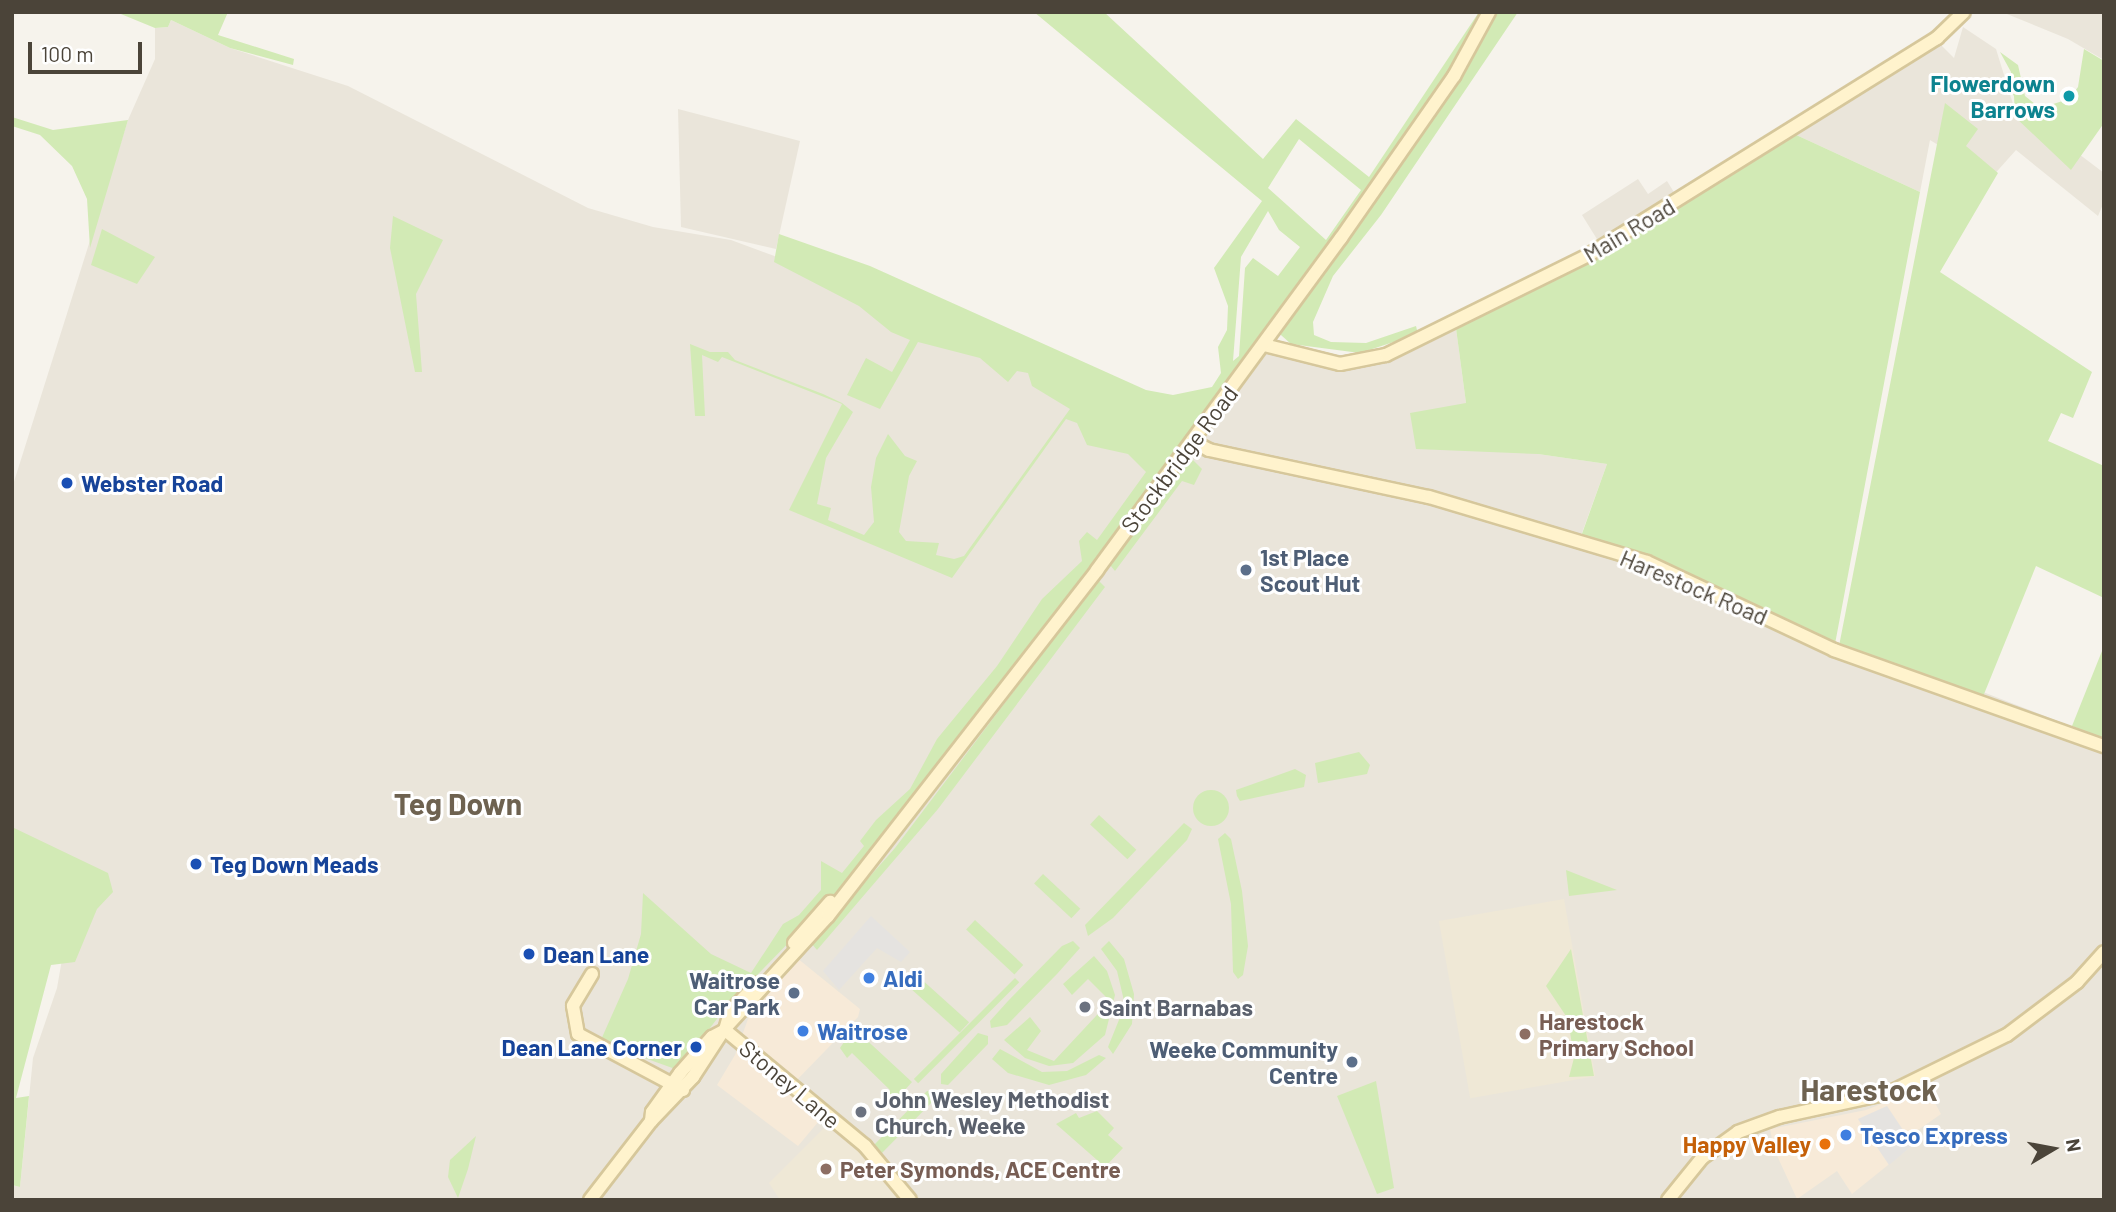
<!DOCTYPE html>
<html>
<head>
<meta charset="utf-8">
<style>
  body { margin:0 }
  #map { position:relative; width:2116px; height:1212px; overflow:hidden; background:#f6f3ec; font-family:Barlow,sans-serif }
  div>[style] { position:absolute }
  .residential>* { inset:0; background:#eae5da }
  .commercial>* { inset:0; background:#f7ead8 }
  .education>* { inset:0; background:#efe8d6; transform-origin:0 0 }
  .green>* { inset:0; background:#d2eab5; transform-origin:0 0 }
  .round { border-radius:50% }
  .parking>* { inset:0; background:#e5e3e0 }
  .roads { filter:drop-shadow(2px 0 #d6c79b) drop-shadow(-2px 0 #d6c79b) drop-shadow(0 2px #d6c79b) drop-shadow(0 -2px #d6c79b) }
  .secondary>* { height:12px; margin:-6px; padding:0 6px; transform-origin:6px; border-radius:6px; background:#fff3cd }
  .dots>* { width:19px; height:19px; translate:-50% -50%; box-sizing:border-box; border:4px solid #fff; border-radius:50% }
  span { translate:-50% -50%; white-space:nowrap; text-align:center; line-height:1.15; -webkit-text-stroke:6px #fff; paint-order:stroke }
  .culture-label { font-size:23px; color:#0d838f; font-weight:700 }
  .right { translate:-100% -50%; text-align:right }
  .street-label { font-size:23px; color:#4b4439 }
  .transit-label { font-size:23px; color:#164399; font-weight:700 }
  .left { translate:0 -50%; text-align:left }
  .service-label { font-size:23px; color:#4e5e75; font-weight:700 }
  .shop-label { font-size:23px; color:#366cbe; font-weight:700 }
  .worship-label { font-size:23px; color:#5b616d; font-weight:700 }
  .education-label { font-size:23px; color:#785e54; font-weight:700 }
  .food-label { font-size:23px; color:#c56008; font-weight:700 }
  .district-label { font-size:30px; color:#6e6250; font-weight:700 }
  .frame { position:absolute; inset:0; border:14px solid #4b4439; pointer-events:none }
  .north { position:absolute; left:2018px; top:1114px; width:70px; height:70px; -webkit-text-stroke:5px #fff; paint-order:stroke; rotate:80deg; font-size:19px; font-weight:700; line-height:28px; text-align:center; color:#4b4439 }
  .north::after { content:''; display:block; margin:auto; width:24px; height:32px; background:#4b4439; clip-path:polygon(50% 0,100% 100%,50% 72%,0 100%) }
  .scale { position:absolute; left:28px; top:42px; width:114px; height:32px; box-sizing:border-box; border:4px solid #4b4439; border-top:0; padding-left:9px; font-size:21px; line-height:24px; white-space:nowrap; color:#4b4439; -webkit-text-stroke:5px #fff; paint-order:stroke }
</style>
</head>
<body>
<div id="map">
  <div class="residential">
    <div style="clip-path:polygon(2002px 12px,2104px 12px,2104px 60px,2068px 39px)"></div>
    <div style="clip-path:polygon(171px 20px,230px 48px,348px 86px,588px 208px,653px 227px,731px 240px,845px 282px,1187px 447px,1264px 345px,1355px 364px,1455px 321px,1466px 403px,1538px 454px,1607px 464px,1579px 541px,1647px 562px,1839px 646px,1982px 698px,1983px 692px,2104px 739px,2104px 1200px,12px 1200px,12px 1185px,20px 1187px,33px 1058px,57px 988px,64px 948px,12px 916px,12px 488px,128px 120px,155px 59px,155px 28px,168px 27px)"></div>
    <div style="clip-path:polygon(1963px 27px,1996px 49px,2013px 104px,2104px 173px,2104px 202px,2098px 216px,2016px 150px,1991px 178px,1930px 140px,1920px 192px,1792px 133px,1938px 42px,1954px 58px)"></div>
    <div style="clip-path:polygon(678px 109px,800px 141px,776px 249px,681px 227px)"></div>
    <div style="clip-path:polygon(1638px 179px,1648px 194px,1667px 181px,1677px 197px,1600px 244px,1582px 215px)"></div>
  </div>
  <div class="commercial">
    <div style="clip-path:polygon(797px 958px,860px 1009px,858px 1017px,792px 1085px,824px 1115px,798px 1146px,717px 1085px,735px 1055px,748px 1019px)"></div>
    <div style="clip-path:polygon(1926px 1086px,1941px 1114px,1908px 1137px,1913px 1145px,1852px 1194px,1837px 1171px,1797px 1199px,1774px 1149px,1770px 1129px,1866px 1110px)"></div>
  </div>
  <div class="education">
    <div style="left:1564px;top:899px;width:180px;height:127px;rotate:80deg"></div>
    <div style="clip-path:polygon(826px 1126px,871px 1161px,902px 1200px,780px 1200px,769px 1183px)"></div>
  </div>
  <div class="green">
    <div style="clip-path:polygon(116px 12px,228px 12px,218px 35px,294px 59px,293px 65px,230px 48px,171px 20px,168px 27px,155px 28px)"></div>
    <div style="clip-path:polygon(evenodd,1034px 12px,1104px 12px,1263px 159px,1296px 119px,1369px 177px,1479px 12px,1518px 12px,1381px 215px,1333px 276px,1313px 322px,1314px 335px,1331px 342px,1366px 343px,1416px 326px,1418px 334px,1360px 353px,1291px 344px,1272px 327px,905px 810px,843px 887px,726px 1007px,678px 1070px,600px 1042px,628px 979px,641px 934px,643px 893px,711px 954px,751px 973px,783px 924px,799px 915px,821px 890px,821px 861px,842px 873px,864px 846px,860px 841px,876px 820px,910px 789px,937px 739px,997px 666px,1042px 599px,1082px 561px,1079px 541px,1087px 532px,1097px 540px,1146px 472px,1128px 454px,1087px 445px,1077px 423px,1066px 419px,952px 578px,789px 510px,842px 404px,722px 357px,718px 362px,702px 355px,705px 416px,695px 416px,690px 344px,710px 352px,728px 352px,735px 360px,823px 394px,842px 403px,853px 412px,826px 458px,817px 504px,831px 508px,828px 520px,864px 535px,874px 522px,871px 487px,876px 458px,888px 434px,905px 456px,917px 461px,909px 476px,899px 532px,906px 541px,939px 543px,936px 555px,954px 559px,964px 556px,1070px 409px,1032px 386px,1028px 373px,1017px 371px,1008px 382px,980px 358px,918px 342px,880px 409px,847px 395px,866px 358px,892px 372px,910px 340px,891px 332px,859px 306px,774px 262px,779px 234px,870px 266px,1146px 390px,1173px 395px,1212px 387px,1221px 373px,1218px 347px,1227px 330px,1228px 306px,1214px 268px,1262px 201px,1034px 12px,1299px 139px,1361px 190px,1326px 240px,1268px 188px,1299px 139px,1034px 12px,1268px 211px,1279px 230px,1300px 247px,1278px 276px,1253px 258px,1245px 268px,1239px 356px,1233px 361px,1241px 257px,1268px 211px)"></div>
    <div style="clip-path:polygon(2084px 49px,2104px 61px,2104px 123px,2071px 170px,2015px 117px,2014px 96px,2008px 87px,2011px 72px,2000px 52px,2018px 65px,2025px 96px,2035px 104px,2050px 105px,2069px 99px,2078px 87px)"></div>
    <div style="clip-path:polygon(1945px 103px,1978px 129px,1966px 146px,1998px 173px,1940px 272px,2092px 372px,2073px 418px,2061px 413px,2048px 441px,2104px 466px,2104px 598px,2036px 566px,1982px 699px,1839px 646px)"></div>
    <div style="clip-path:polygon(12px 117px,53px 130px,128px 120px,90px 248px,87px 199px,72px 166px,40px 135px,12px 126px)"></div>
    <div style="clip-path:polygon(1792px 133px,1920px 192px,1835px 644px,1579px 542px,1607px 464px,1538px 454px,1416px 449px,1410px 413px,1466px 403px,1455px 321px,1563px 270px)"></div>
    <div style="clip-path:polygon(393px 216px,443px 240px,416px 294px,422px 372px,415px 372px,390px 248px)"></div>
    <div style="clip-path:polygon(102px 229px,155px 257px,137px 284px,91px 265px)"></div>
    <div style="clip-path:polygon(1191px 458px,1202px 469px,1194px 485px,1182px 481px,1115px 571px,1110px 565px)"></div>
    <div style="clip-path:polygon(1098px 580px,1105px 587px,938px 809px,817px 950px,811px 943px,895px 848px)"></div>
    <div style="clip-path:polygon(2104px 646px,2104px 739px,2072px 726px)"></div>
    <div style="clip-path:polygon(1359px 752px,1370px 765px,1367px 774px,1318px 783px,1315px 763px)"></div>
    <div style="clip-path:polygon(1295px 769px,1306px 775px,1304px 787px,1240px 801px,1237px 796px,1236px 790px)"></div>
    <div class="round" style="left:1193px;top:790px;width:36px;height:36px"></div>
    <div style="left:1099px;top:815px;width:51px;height:13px;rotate:43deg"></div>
    <div style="clip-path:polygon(1184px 823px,1192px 829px,1187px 840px,1113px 918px,1088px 936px,1085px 925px)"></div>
    <div style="clip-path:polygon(12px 827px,108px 873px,113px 892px,97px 909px,75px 962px,51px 965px,16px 1098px,29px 1096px,20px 1187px,12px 1185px)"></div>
    <div style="clip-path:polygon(1225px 833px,1231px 839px,1242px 891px,1248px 946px,1243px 975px,1238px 979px,1233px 972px,1231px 904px,1218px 839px)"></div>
    <div style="clip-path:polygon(1566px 870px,1617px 890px,1569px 896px)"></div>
    <div style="left:1043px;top:874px;width:51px;height:13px;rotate:43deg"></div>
    <div style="left:975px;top:920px;width:66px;height:13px;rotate:43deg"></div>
    <div style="clip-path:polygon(1073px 941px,1080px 948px,1057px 974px,1007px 1025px,991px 1028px,990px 1021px,1008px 1001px,1062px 946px)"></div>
    <div style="clip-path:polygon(1109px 941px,1124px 959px,1134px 994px,1132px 1024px,1113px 1054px,1108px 1047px,1125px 1005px,1117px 971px,1101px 949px)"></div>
    <div style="clip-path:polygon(1571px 949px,1594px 1076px,1569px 1077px,1574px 1058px,1568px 1019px,1546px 986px)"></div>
    <div style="clip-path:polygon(1094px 956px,1107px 971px,1115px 995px,1105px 1035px,1073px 1063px,1049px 1066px,1025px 1058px,1004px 1040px,1030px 1017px,1041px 1031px,1027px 1050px,1054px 1061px,1110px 1001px,1088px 979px,1072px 995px,1063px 984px)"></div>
    <div style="left:920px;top:978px;width:66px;height:14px;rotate:42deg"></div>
    <div style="left:1015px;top:978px;width:6px;height:143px;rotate:45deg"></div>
    <div style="clip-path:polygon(850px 1033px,859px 1033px,912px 1082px,894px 1102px,885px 1095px,890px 1090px,852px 1053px,847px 1058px,840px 1048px)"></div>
    <div style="clip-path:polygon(978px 1033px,988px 1036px,988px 1044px,948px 1085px,941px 1084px,941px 1074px)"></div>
    <div style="clip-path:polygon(1000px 1049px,1042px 1072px,1067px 1071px,1099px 1055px,1106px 1058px,1086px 1075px,1049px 1085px,1008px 1073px,992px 1059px)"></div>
    <div style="clip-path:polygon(1376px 1081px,1394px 1188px,1377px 1194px,1337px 1096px)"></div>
    <div style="clip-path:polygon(927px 1091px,933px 1092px,936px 1098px,880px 1155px,872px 1147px)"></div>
    <div style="clip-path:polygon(1097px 1111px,1114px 1128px,1108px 1135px,1123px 1148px,1105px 1167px,1056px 1124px,1076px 1113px,1079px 1118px)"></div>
    <div style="clip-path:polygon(476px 1136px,468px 1169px,458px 1198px,448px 1177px,450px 1160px)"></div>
  </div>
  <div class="parking">
    <div style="clip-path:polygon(871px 916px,910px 952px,901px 962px,877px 948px,839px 990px,823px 971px)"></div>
    <div style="clip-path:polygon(1887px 1106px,1913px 1145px,1889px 1165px,1858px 1119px)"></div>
  </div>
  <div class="roads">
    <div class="secondary">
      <div style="left:1264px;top:345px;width:78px;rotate:14deg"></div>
      <div style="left:1340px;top:364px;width:47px;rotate:-11.1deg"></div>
      <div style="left:1386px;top:355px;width:228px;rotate:-26.3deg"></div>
      <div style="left:1590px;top:254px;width:409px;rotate:-31.9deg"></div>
      <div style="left:1937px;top:38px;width:37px;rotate:-44deg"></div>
      <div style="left:1192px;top:441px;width:19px;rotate:28deg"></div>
      <div style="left:1209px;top:450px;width:225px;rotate:12.1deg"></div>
      <div style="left:1429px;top:497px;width:227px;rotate:16.6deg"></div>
      <div style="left:1647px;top:562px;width:207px;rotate:25.2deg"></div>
      <div style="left:1834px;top:650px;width:287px;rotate:19.6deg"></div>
      <div style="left:794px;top:943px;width:55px;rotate:-48.7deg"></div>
      <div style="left:592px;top:974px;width:37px;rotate:121deg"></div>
      <div style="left:573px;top:1006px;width:28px;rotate:80deg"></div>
      <div style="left:578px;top:1034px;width:119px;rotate:28.1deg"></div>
      <div style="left:728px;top:1025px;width:148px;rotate:-47.5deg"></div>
      <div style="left:828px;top:916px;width:438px;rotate:-52.1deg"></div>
      <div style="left:1097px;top:570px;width:412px;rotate:-53.7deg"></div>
      <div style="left:1341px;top:238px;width:198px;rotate:-55.1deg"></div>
      <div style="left:1454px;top:76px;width:73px;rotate:-61.3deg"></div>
      <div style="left:725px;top:1030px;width:182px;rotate:39.6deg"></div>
      <div style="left:865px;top:1146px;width:70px;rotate:50.2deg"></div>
      <div style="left:651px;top:1121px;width:61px;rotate:-46.3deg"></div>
      <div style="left:693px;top:1077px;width:51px;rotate:-56.9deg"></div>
      <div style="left:590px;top:1200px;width:100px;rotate:-52.3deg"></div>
      <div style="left:651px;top:1121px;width:9px;rotate:-84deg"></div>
      <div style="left:652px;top:1112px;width:48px;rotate:-54.3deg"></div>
      <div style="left:680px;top:1073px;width:48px;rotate:-48.4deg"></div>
      <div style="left:712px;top:1037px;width:15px;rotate:-28deg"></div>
      <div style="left:725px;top:1030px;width:19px;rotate:-74deg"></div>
      <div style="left:730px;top:1012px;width:40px;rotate:-46deg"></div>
      <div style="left:1668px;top:1200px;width:54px;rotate:-51deg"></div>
      <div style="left:1702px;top:1158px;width:44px;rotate:-35.8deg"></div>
      <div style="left:1738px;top:1132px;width:44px;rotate:-20.1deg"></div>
      <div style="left:1779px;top:1117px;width:113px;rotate:-12.3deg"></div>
      <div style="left:1889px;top:1093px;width:131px;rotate:-26.2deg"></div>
      <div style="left:2007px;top:1035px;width:88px;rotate:-37.1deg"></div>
      <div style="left:2077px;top:982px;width:40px;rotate:-48deg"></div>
    </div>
  </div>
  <div class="dots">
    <div style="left:2069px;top:96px;background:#0f9aa8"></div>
    <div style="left:67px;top:483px;background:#1a4fb4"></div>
    <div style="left:1246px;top:570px;background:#5c6f8a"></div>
    <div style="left:196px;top:864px;background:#1a4fb4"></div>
    <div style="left:529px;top:954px;background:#1a4fb4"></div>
    <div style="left:869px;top:978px;background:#3f7fe0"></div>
    <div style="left:794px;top:993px;background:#5c6f8a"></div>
    <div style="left:1085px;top:1007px;background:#6b7280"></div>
    <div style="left:803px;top:1031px;background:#3f7fe0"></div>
    <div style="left:1525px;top:1034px;background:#8d6e63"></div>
    <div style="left:696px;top:1047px;background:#1a4fb4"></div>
    <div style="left:1352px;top:1062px;background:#5c6f8a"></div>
    <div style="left:861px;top:1112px;background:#6b7280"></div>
    <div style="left:1846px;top:1135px;background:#3f7fe0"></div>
    <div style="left:1825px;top:1144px;background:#e8710a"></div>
    <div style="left:826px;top:1169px;background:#8d6e63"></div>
  </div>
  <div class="culture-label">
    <span class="right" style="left:2055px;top:96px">Flowerdown<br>Barrows</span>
  </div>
  <div class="street-label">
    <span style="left:1629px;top:230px;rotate:-31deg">Main Road</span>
    <span style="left:1179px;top:459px;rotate:-53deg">Stockbridge Road</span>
    <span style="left:1694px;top:587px;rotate:23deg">Harestock Road</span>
    <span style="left:790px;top:1084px;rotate:40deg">Stoney Lane</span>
  </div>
  <div class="transit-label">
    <span class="left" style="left:81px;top:483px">Webster Road</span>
    <span class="left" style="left:210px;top:864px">Teg Down Meads</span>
    <span class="left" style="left:543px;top:954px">Dean Lane</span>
    <span class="right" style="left:682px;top:1047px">Dean Lane Corner</span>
  </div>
  <div class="service-label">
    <span class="left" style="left:1260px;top:570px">1st Place<br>Scout Hut</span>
    <span class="right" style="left:780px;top:993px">Waitrose<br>Car Park</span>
    <span class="right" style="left:1338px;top:1062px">Weeke Community<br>Centre</span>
  </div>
  <div class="shop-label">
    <span class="left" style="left:883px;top:978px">Aldi</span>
    <span class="left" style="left:817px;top:1031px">Waitrose</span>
    <span class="left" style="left:1860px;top:1135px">Tesco Express</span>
  </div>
  <div class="worship-label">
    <span class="left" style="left:1099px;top:1007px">Saint Barnabas</span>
    <span class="left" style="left:875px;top:1112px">John Wesley Methodist<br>Church, Weeke</span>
  </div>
  <div class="education-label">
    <span class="left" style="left:1539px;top:1034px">Harestock<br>Primary School</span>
    <span class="left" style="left:840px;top:1169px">Peter Symonds, ACE Centre</span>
  </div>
  <div class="food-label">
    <span class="right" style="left:1811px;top:1144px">Happy Valley</span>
  </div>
  <div class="district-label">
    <span style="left:458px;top:803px">Teg Down</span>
    <span style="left:1869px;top:1089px">Harestock</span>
  </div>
  <div class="frame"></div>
  <div class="north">N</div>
  <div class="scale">100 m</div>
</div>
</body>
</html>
